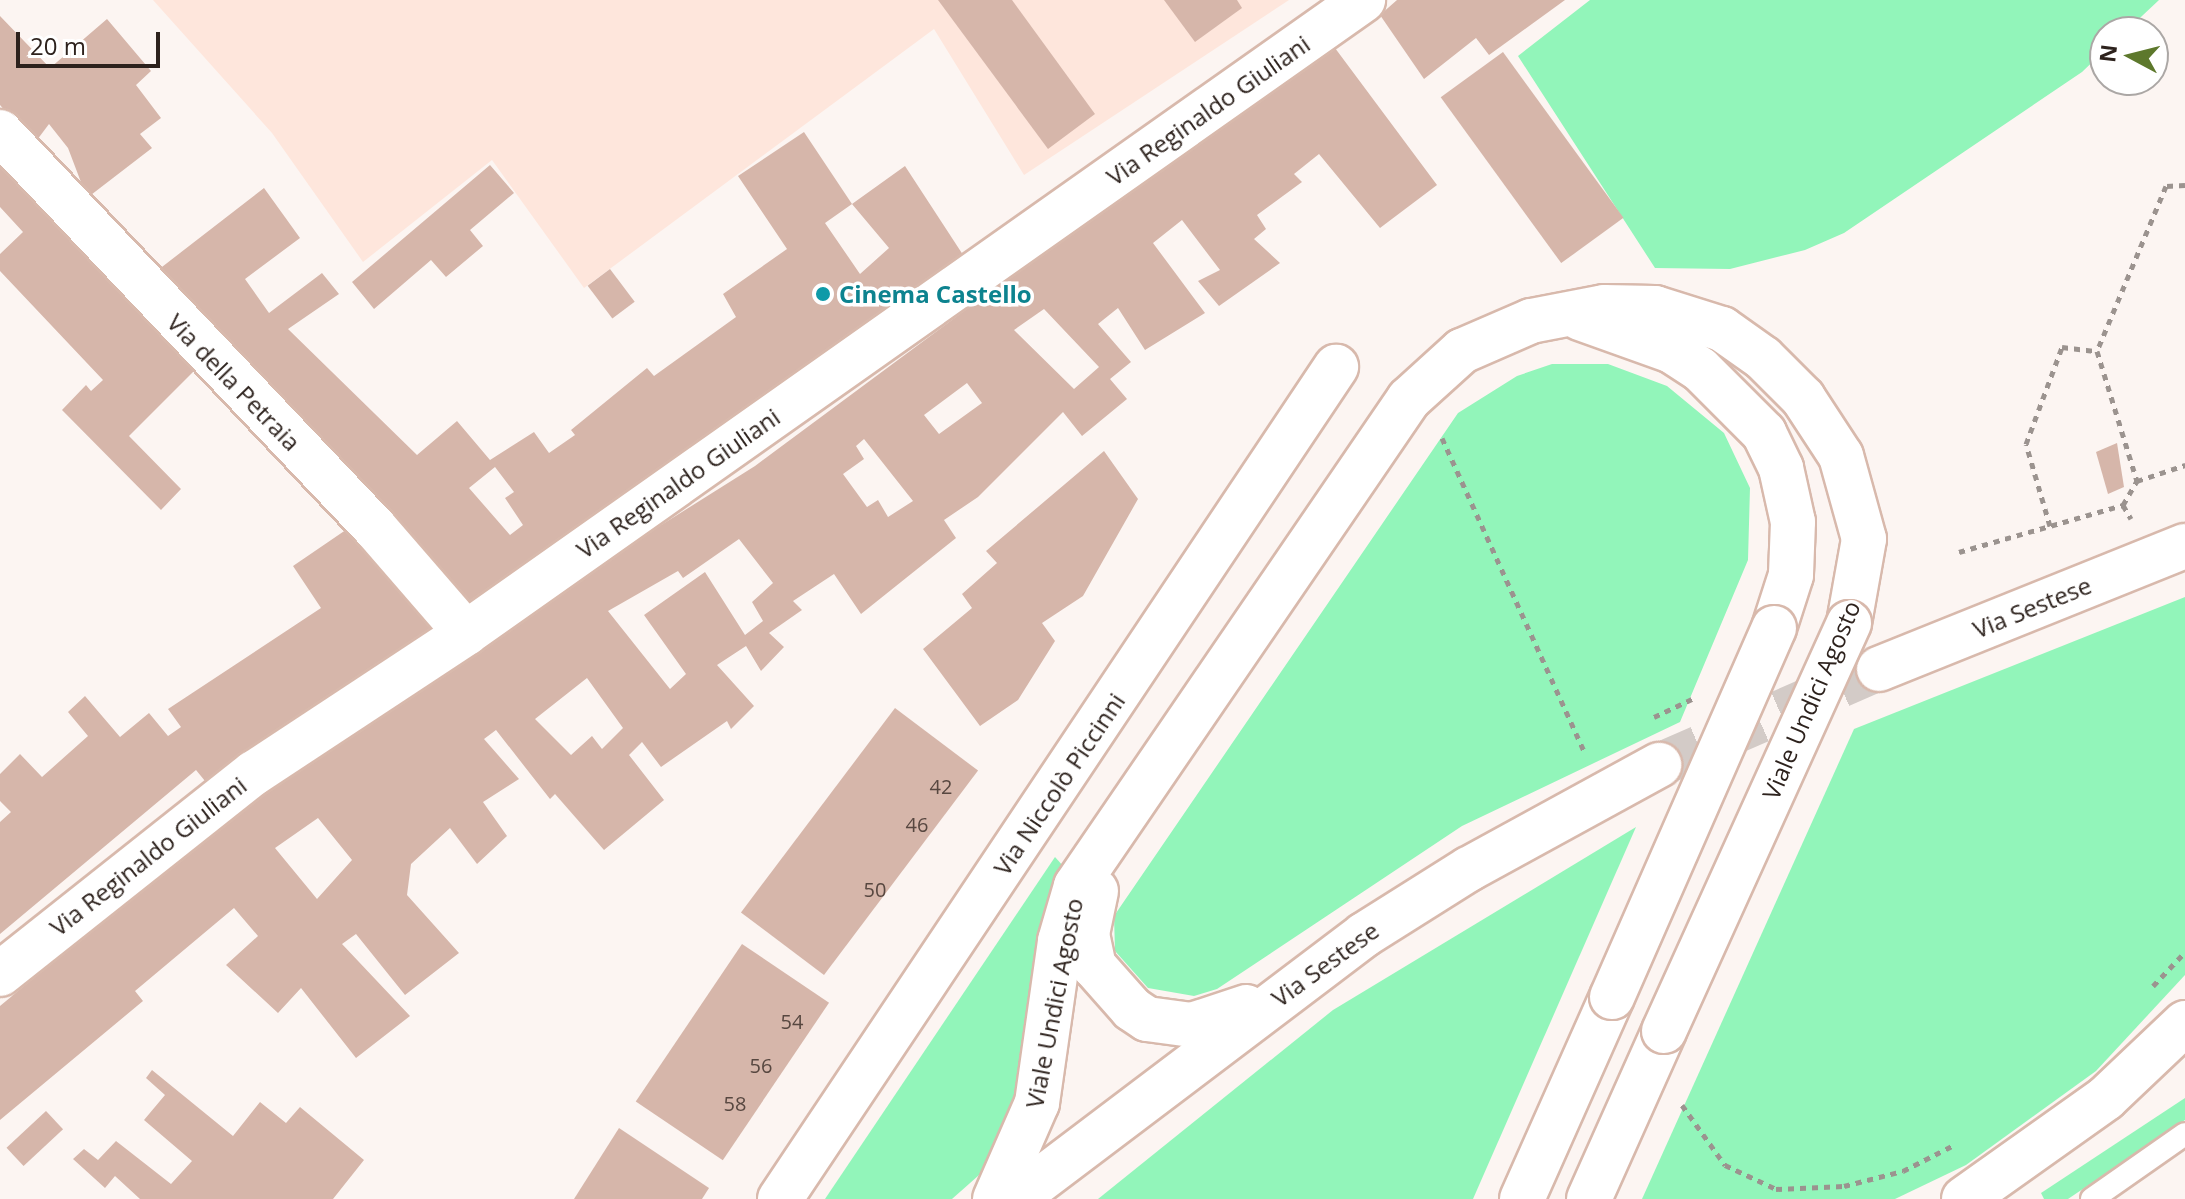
<!DOCTYPE html>
<html>
<head>
<meta charset="utf-8">
<style>
  body { margin:0 }
  #map { position:relative; width:2185px; height:1199px; overflow:hidden; background:#fcf5f2; font-family:"Open Sans",sans-serif }
  div>[style] { position:absolute }
  .built>* { inset:0; background:#fee6dc }
  .green>* { inset:0; background:#92f5ba }
  .building>* { inset:0; background:#d6b6aa; transform-origin:0 0 }
  .secondary-tunnel>* { height:44px; margin-top:-22px; transform-origin:0; background:repeating-linear-gradient(90deg,#d3cbc7 0 44px,transparent 0 66px) }
  .path>* { height:5px; margin-top:-2.5px; transform-origin:0; background:repeating-linear-gradient(90deg,#9b938f 0 6px,transparent 0 12px) }
  .roads { filter:drop-shadow(2px 0 #d8b9ac) drop-shadow(-2px 0 #d8b9ac) drop-shadow(0 2px #d8b9ac) drop-shadow(0 -2px #d8b9ac) }
  .lane>* { height:22px; margin:-11px; padding:0 11px; transform-origin:11px; border-radius:11px; background:#fff }
  .street>* { height:44px; margin:-22px; padding:0 22px; transform-origin:22px; border-radius:22px; background:#fff }
  .secondary>* { height:44px; margin:-22px; padding:0 22px; transform-origin:22px; border-radius:22px; background:#fff }
  .bridges { filter:drop-shadow(2px 0 #d8b9ac) drop-shadow(-2px 0 #d8b9ac) drop-shadow(0 2px #d8b9ac) drop-shadow(0 -2px #d8b9ac) }
  .secondary-bridge>* { height:44px; margin:-22px; padding:0 22px; transform-origin:22px; border-radius:22px; background:#fff }
  .dots>* { width:22px; height:22px; translate:-50% -50%; box-sizing:border-box; border:4px solid #fff; border-radius:50% }
  span { translate:-50% -50%; white-space:nowrap; text-align:center; line-height:1.15; -webkit-text-stroke:7px #fff; paint-order:stroke }
  .number-label { font-size:20px; color:#574740 }
  .number-label span { -webkit-text-stroke-width:0 }
  .street-label { font-size:24px; color:#2d221d }
  .culture-label { font-size:24px; color:#0d838f; font-weight:700 }
  .left { translate:0 -50%; text-align:left }
  .north { position:absolute; left:2089px; top:16px; width:80px; height:80px; box-sizing:border-box; background:#fff; border:2px solid #aba7a5; border-radius:50%; rotate:277deg; font-size:22px; font-weight:700; line-height:32px; text-align:center; color:#2d221d }
  .north::after { content:''; display:block; margin:auto; width:28px; height:36px; background:#5d782c; clip-path:polygon(50% 0,100% 100%,50% 72%,0 100%) }
  .scale { position:absolute; left:16px; top:32px; width:144px; height:36px; box-sizing:border-box; border:4px solid #2d221d; border-top:0; padding-left:10px; font-size:24px; line-height:28px; white-space:nowrap; color:#2d221d; -webkit-text-stroke:6px #fff; paint-order:stroke }
</style>
</head>
<body>
<div id="map">
  <div class="built">
    <div style="clip-path:polygon(153px 0,1289px 0,1024px 175px,934px 29px,584px 288px,492px 160px,363px 262px,272px 133px)"></div>
  </div>
  <div class="green">
    <div style="clip-path:polygon(1590px 0,2159px 0,2125px 32px,2105px 32px,2105px 50px,2082px 72px,1844px 233px,1805px 250px,1730px 269px,1655px 268px,1518px 56px)"></div>
    <div style="clip-path:polygon(1552px 364px,1608px 364px,1667px 386px,1724px 433px,1750px 488px,1748px 560px,1680px 722px,1462px 826px,1217px 989px,1194px 996px,1148px 988px,1115px 951px,1114px 916px,1458px 413px,1517px 376px)"></div>
    <div style="clip-path:polygon(2185px 597px,2185px 975px,2096px 1071px,1966px 1165px,1895px 1199px,1642px 1199px,1854px 729px)"></div>
    <div style="clip-path:polygon(1636px 827px,1473px 1199px,1098px 1199px,1333px 1010px)"></div>
    <div style="clip-path:polygon(1055px 857px,1064px 867px,1032px 1066px,987px 1168px,952px 1199px,825px 1199px)"></div>
    <div style="clip-path:polygon(2185px 1098px,2185px 1120px,2068px 1199px,2044px 1199px,2041px 1193px)"></div>
  </div>
  <div class="building">
    <div style="clip-path:polygon(938px 0,1012px 0,1095px 114px,1048px 149px)"></div>
    <div style="clip-path:polygon(1164px 0,1237px 0,1242px 8px,1195px 42px)"></div>
    <div style="clip-path:polygon(1397px 0,1565px 0,1489px 55px,1476px 38px,1424px 79px,1380px 15px)"></div>
    <div style="clip-path:polygon(0 16px,50px 68px,107px 19px,151px 71px,136px 85px,161px 118px,140px 134px,152px 148px,87px 198px,68px 148px,49px 124px,34px 144px,0 105px)"></div>
    <div style="clip-path:polygon(evenodd,1335px 48px,1437px 185px,1380px 228px,1319px 154px,1294px 174px,1302px 182px,1257px 215px,1266px 229px,1254px 239px,1280px 263px,1219px 306px,1198px 281px,1220px 270px,1182px 220px,1153px 243px,1205px 313px,1145px 350px,1118px 308px,1098px 324px,1131px 362px,1110px 379px,1127px 399px,1082px 436px,1063px 412px,978px 497px,944px 520px,956px 538px,861px 614px,834px 574px,793px 601px,802px 610px,769px 633px,784px 647px,761px 671px,746px 646px,717px 665px,754px 706px,731px 729px,727px 721px,661px 767px,642px 742px,629px 755px,664px 800px,604px 850px,555px 794px,550px 799px,496px 730px,484px 739px,519px 779px,483px 802px,507px 836px,477px 864px,450px 828px,411px 864px,407px 895px,459px 953px,405px 995px,356px 934px,342px 944px,410px 1016px,356px 1058px,301px 988px,278px 1013px,226px 965px,258px 936px,234px 908px,135px 991px,143px 1001px,0 1120px,0 1006px,231px 814px,585px 573px,755px 466px,1115px 199px,1335px 48px,1044px 309px,1099px 367px,1074px 389px,1014px 330px,1044px 309px,1335px 48px,967px 383px,982px 403px,939px 434px,924px 415px,967px 383px,1335px 48px,864px 439px,913px 501px,888px 517px,878px 500px,867px 507px,843px 474px,864px 459px,856px 446px,864px 439px,1335px 48px,739px 539px,773px 583px,752px 602px,763px 621px,745px 635px,705px 572px,644px 615px,686px 674px,670px 689px,608px 611px,678px 571px,683px 578px,739px 539px,1335px 48px,587px 678px,623px 728px,602px 749px,592px 736px,571px 755px,535px 719px,587px 678px,1335px 48px,318px 818px,352px 860px,317px 899px,275px 848px,318px 818px)"></div>
    <div style="left:1503px;top:52px;width:205px;height:77px;rotate:54deg"></div>
    <div style="clip-path:polygon(evenodd,804px 132px,852px 204px,825px 223px,860px 274px,889px 248px,852px 204px,905px 166px,967px 261px,468px 616px,149px 277px,264px 188px,300px 238px,245px 279px,269px 313px,322px 273px,339px 294px,288px 329px,417px 455px,457px 421px,490px 460px,534px 432px,549px 453px,575px 435px,571px 430px,647px 368px,654px 376px,736px 317px,723px 294px,787px 249px,738px 176px,804px 132px,495px 467px,514px 492px,505px 498px,523px 525px,510px 535px,469px 488px,495px 467px)"></div>
    <div style="clip-path:polygon(0 153px,198px 367px,129px 436px,181px 489px,161px 510px,62px 410px,86px 385px,91px 391px,103px 380px,0 271px,0 254px,23px 232px,0 207px)"></div>
    <div style="clip-path:polygon(490px 165px,514px 193px,470px 230px,483px 246px,446px 277px,431px 260px,374px 309px,352px 282px)"></div>
    <div style="left:610px;top:269px;width:41px;height:28px;rotate:53deg"></div>
    <div style="clip-path:polygon(2117px 443px,2124px 487px,2108px 494px,2096px 452px)"></div>
    <div style="clip-path:polygon(1104px 451px,1138px 499px,1083px 596px,1042px 623px,1055px 641px,1018px 700px,980px 726px,923px 649px,972px 608px,962px 594px,997px 563px,986px 551px)"></div>
    <div style="clip-path:polygon(356px 523px,446px 625px,205px 781px,196px 770px,0 934px,0 822px,11px 812px,0 801px,0 774px,20px 754px,42px 777px,88px 736px,68px 712px,85px 696px,120px 737px,149px 713px,168px 736px,181px 727px,168px 709px,321px 608px,293px 566px)"></div>
    <div style="left:895px;top:708px;width:104px;height:256px;rotate:37deg"></div>
    <div style="left:742px;top:944px;width:105px;height:190px;rotate:34deg"></div>
    <div style="clip-path:polygon(152px 1070px,233px 1136px,260px 1102px,286px 1123px,300px 1107px,364px 1160px,333px 1199px,140px 1199px,115px 1176px,105px 1188px,73px 1159px,84px 1149px,98px 1160px,116px 1141px,171px 1184px,192px 1161px,144px 1120px,165px 1095px,146px 1078px)"></div>
    <div style="left:46px;top:1111px;width:25px;height:54px;rotate:47deg"></div>
    <div style="clip-path:polygon(619px 1128px,709px 1188px,702px 1199px,574px 1199px)"></div>
  </div>
  <div class="secondary-tunnel">
    <div style="left:1659px;top:765px;width:240px;rotate:-23.6deg"></div>
  </div>
  <div class="path">
    <div style="left:2185px;top:185px;width:19px;rotate:177deg"></div>
    <div style="left:2166px;top:186px;width:179px;rotate:112.7deg"></div>
    <div style="left:2097px;top:351px;width:136px;rotate:72.9deg"></div>
    <div style="left:2137px;top:481px;width:51px;rotate:-18.4deg"></div>
    <div style="left:1442px;top:438px;width:344px;rotate:65.6deg"></div>
    <div style="left:2123px;top:505px;width:28px;rotate:-60deg"></div>
    <div style="left:2050px;top:526px;width:85px;rotate:-106.3deg"></div>
    <div style="left:2026px;top:444px;width:103px;rotate:-69.6deg"></div>
    <div style="left:2062px;top:347px;width:35px;rotate:7deg"></div>
    <div style="left:1959px;top:552px;width:171px;rotate:-16deg"></div>
    <div style="left:2123px;top:505px;width:16px;rotate:60deg"></div>
    <div style="left:1654px;top:717px;width:42px;rotate:-25.3deg"></div>
    <div style="left:2153px;top:986px;width:47px;rotate:-46.7deg"></div>
    <div style="left:1682px;top:1105px;width:74px;rotate:54.4deg"></div>
    <div style="left:1725px;top:1165px;width:56px;rotate:25.2deg"></div>
    <div style="left:1776px;top:1189px;width:68px;rotate:-2.5deg"></div>
    <div style="left:1844px;top:1186px;width:61px;rotate:-14.3deg"></div>
    <div style="left:1903px;top:1171px;width:55px;rotate:-27deg"></div>
  </div>
  <div class="roads">
    <div class="lane">
      <div style="left:2092px;top:1199px;width:113px;rotate:-35deg"></div>
    </div>
    <div class="street">
      <div style="left:0;top:132px;width:545px;rotate:46.56deg"></div>
      <div style="left:375px;top:528px;width:139px;rotate:49.1deg"></div>
      <div style="left:0;top:974px;width:324px;rotate:-38.4deg"></div>
      <div style="left:254px;top:773px;width:254px;rotate:-33.4deg"></div>
      <div style="left:466px;top:633px;width:1098px;rotate:-35.21deg"></div>
      <div style="left:780px;top:1199px;width:1001px;rotate:-56.25deg"></div>
    </div>
    <div class="secondary">
      <div style="left:1580px;top:318px;width:98px;rotate:19.7deg"></div>
      <div style="left:1672px;top:351px;width:33px;rotate:33deg"></div>
      <div style="left:1700px;top:369px;width:91px;rotate:45deg"></div>
      <div style="left:1764px;top:433px;width:39px;rotate:64deg"></div>
      <div style="left:1781px;top:468px;width:55px;rotate:77.5deg"></div>
      <div style="left:1793px;top:522px;width:53px;rotate:92.2deg"></div>
      <div style="left:1791px;top:575px;width:56px;rotate:107.8deg"></div>
      <div style="left:1879px;top:669px;width:330px;rotate:-21.9deg"></div>
      <div style="left:1096px;top:891px;width:44px;rotate:101.8deg"></div>
      <div style="left:1087px;top:934px;width:33px;rotate:78deg"></div>
      <div style="left:1094px;top:966px;width:57px;rotate:48.5deg"></div>
      <div style="left:1132px;top:1009px;width:18px;rotate:34deg"></div>
      <div style="left:1147px;top:1019px;width:45px;rotate:7.6deg"></div>
      <div style="left:1192px;top:1025px;width:57px;rotate:-18.4deg"></div>
      <div style="left:995px;top:1199px;width:105px;rotate:-66.4deg"></div>
      <div style="left:1037px;top:1103px;width:164px;rotate:-81.9deg"></div>
      <div style="left:1060px;top:941px;width:57px;rotate:-73.8deg"></div>
      <div style="left:1076px;top:886px;width:590px;rotate:-55.64deg"></div>
      <div style="left:1409px;top:399px;width:72px;rotate:-42.2deg"></div>
      <div style="left:1462px;top:351px;width:75px;rotate:-23.5deg"></div>
      <div style="left:1531px;top:321px;width:74px;rotate:-10.9deg"></div>
      <div style="left:1604px;top:307px;width:51px;rotate:1.1deg"></div>
      <div style="left:1655px;top:308px;width:70px;rotate:17.4deg"></div>
      <div style="left:1722px;top:329px;width:50px;rotate:35.3deg"></div>
      <div style="left:1763px;top:358px;width:57px;rotate:45deg"></div>
      <div style="left:1803px;top:398px;width:69px;rotate:56.8deg"></div>
      <div style="left:1841px;top:456px;width:86px;rotate:74.5deg"></div>
      <div style="left:1864px;top:539px;width:85px;rotate:100.1deg"></div>
      <div style="left:1015px;top:1199px;width:438px;rotate:-37.1deg"></div>
      <div style="left:1364px;top:935px;width:124px;rotate:-32.2deg"></div>
      <div style="left:1469px;top:869px;width:217px;rotate:-28.7deg"></div>
      <div style="left:1522px;top:1199px;width:221px;rotate:-66deg"></div>
      <div style="left:1589px;top:1199px;width:184px;rotate:-65.9deg"></div>
      <div style="left:1964px;top:1199px;width:174px;rotate:-35.4deg"></div>
      <div style="left:2106px;top:1098px;width:109px;rotate:-43.5deg"></div>
    </div>
  </div>
  <div class="bridges">
    <div class="secondary-bridge">
      <div style="left:1612px;top:997px;width:403px;rotate:-66.3deg"></div>
      <div style="left:1664px;top:1031px;width:448px;rotate:-65.6deg"></div>
    </div>
  </div>
  <div class="dots">
    <div style="left:823px;top:294px;background:#0f9aa8"></div>
  </div>
  <div class="number-label">
    <span style="left:941px;top:786px">42</span>
    <span style="left:917px;top:824px">46</span>
    <span style="left:875px;top:889px">50</span>
    <span style="left:792px;top:1021px">54</span>
    <span style="left:761px;top:1065px">56</span>
    <span style="left:735px;top:1103px">58</span>
  </div>
  <div class="street-label">
    <span style="left:1208px;top:110px;rotate:-35deg">Via Reginaldo Giuliani</span>
    <span style="left:234px;top:382px;rotate:46deg">Via della Petraia</span>
    <span style="left:678px;top:483px;rotate:-35deg">Via Reginaldo Giuliani</span>
    <span style="left:2032px;top:607px;rotate:-22deg">Via Sestese</span>
    <span style="left:1811px;top:700px;rotate:-67deg">Viale Undici Agosto</span>
    <span style="left:1059px;top:784px;rotate:-56deg">Via Niccolò Piccinni</span>
    <span style="left:148px;top:856px;rotate:-38deg">Via Reginaldo Giuliani</span>
    <span style="left:1325px;top:964px;rotate:-36deg">Via Sestese</span>
    <span style="left:1054px;top:1003px;rotate:-79deg">Viale Undici Agosto</span>
  </div>
  <div class="culture-label">
    <span class="left" style="left:839px;top:294px">Cinema Castello</span>
  </div>
  <div class="north">N</div>
  <div class="scale">20 m</div>
</div>
</body>
</html>
